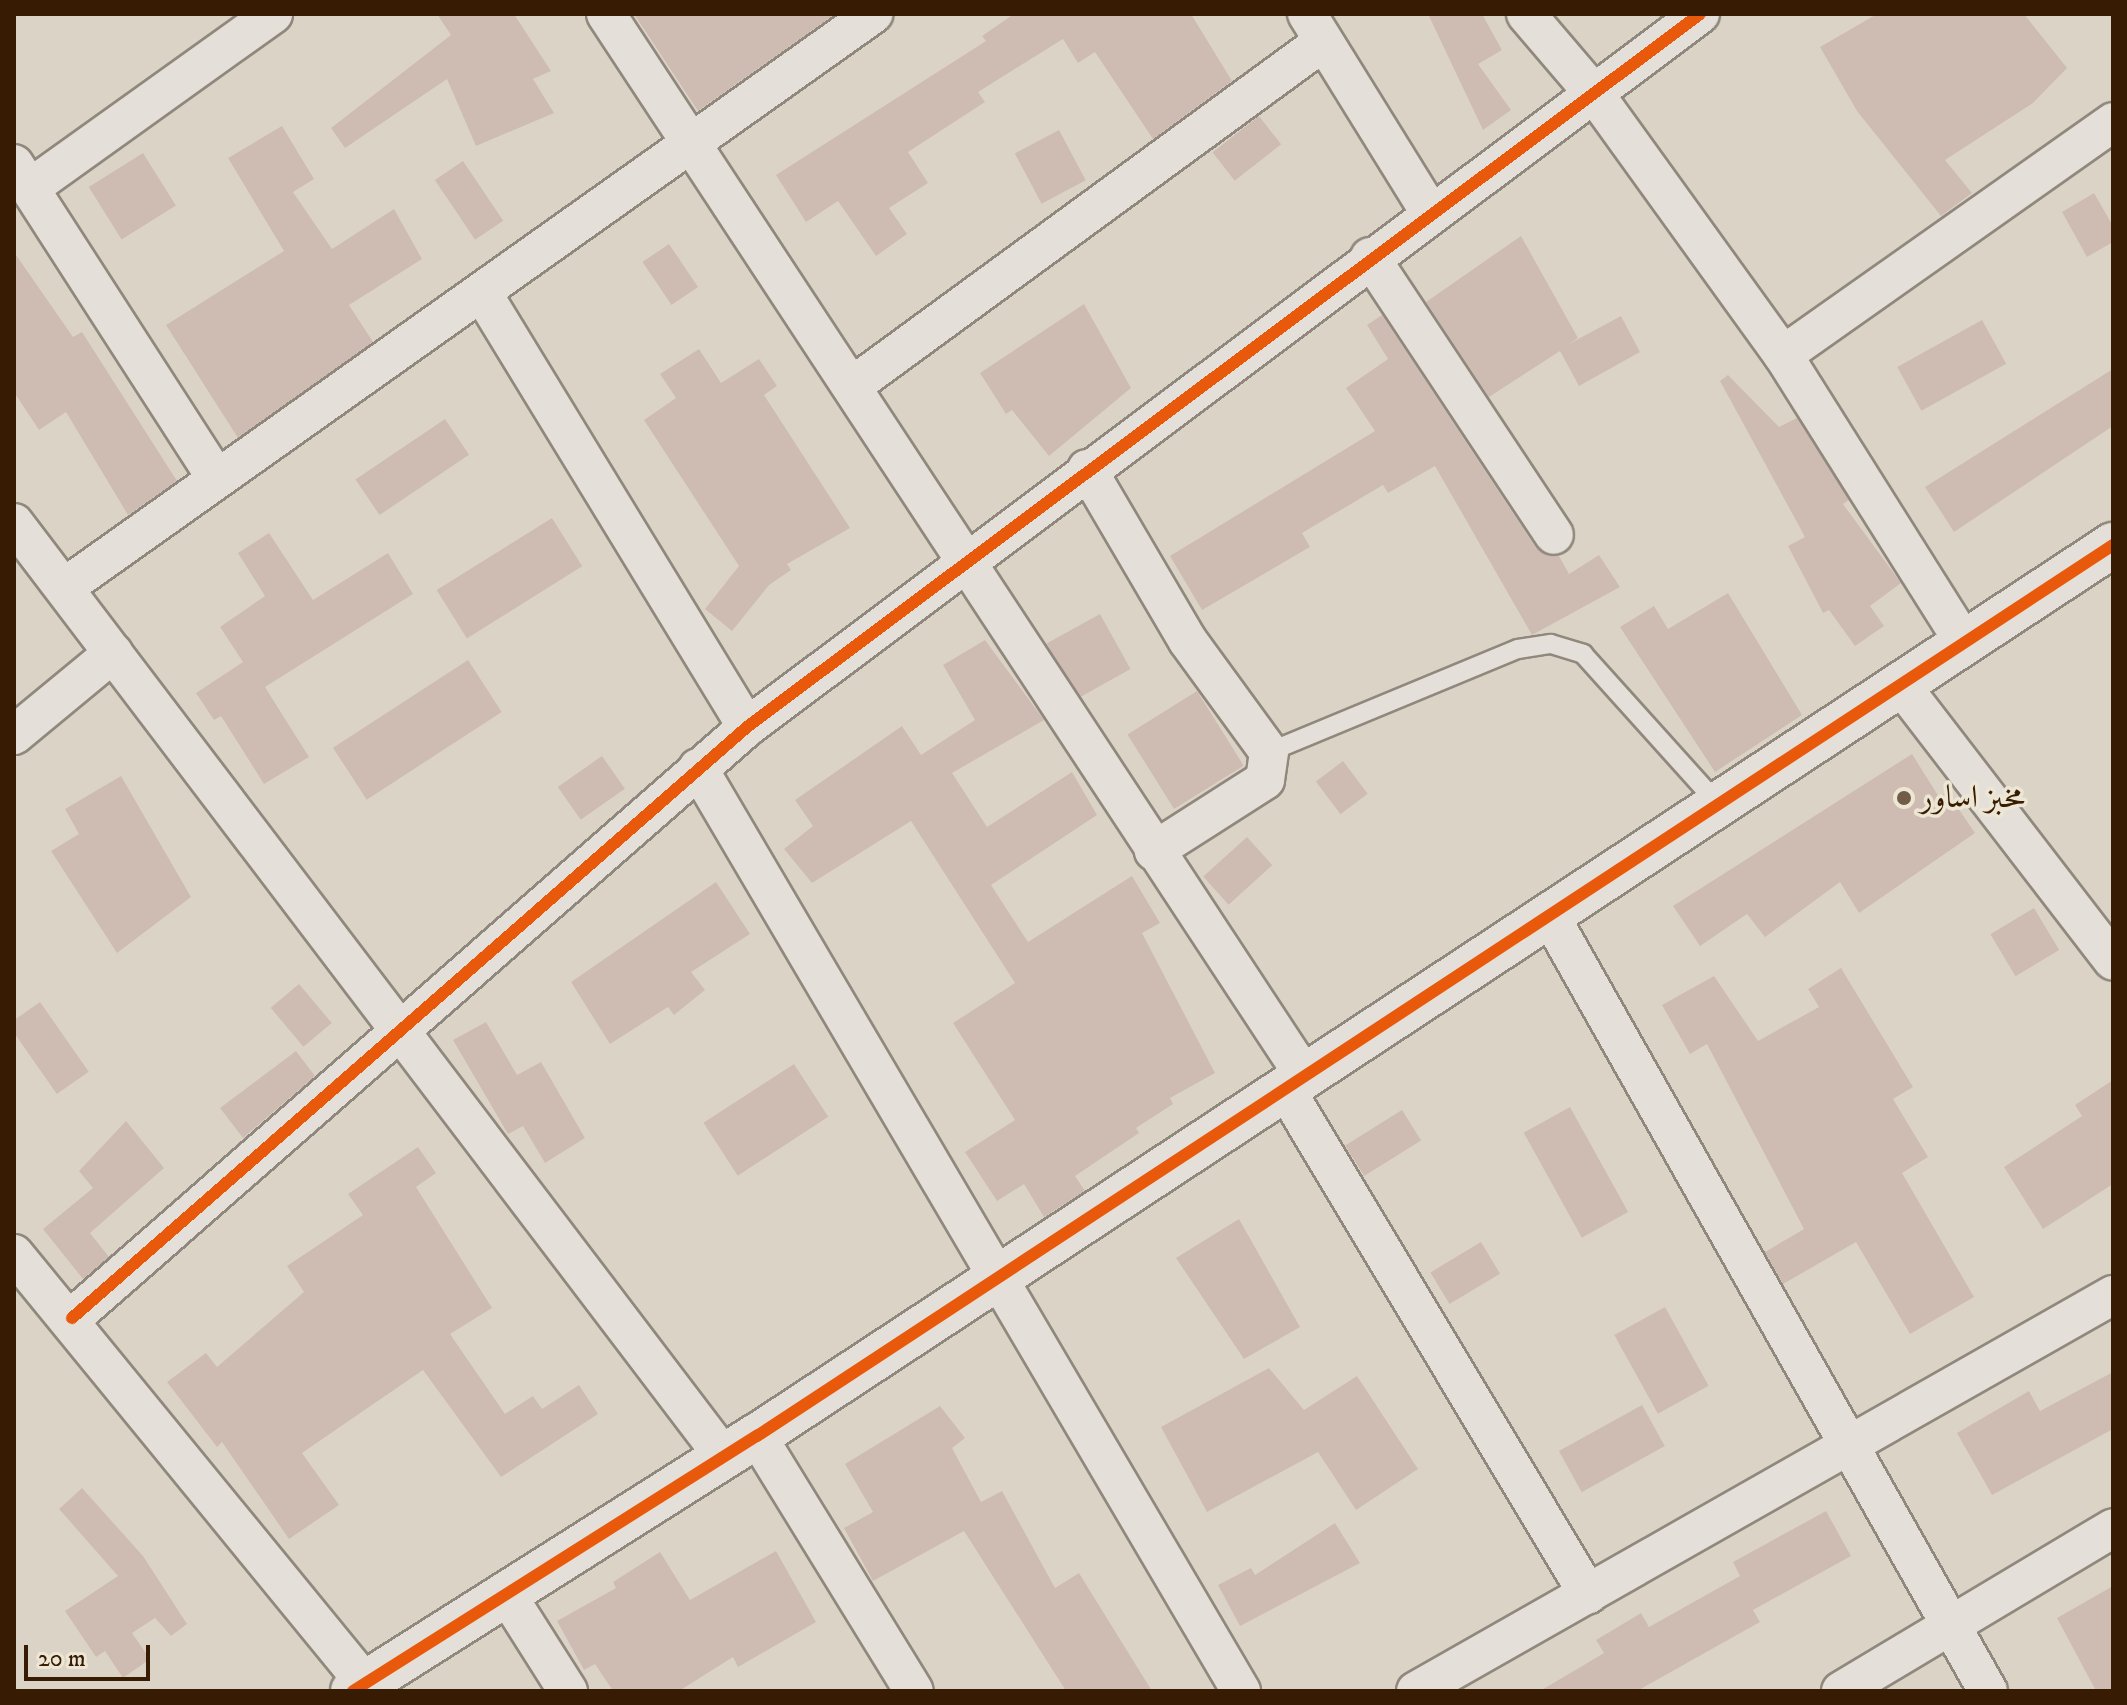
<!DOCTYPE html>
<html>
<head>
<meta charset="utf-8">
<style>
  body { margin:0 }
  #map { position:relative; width:2127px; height:1705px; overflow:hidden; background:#dbd4c6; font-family:"IM FELL DW Pica",Amiri,serif }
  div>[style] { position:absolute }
  .building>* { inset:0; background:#cebcb3; transform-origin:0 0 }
  .roads { filter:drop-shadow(2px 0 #90887d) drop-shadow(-2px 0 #90887d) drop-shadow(0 2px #90887d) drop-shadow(0 -2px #90887d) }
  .lane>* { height:18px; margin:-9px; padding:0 9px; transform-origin:9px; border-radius:9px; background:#e4e0d9 }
  .street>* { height:38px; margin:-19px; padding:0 19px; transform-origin:19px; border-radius:19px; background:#e4e0d9 }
  .secondary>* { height:44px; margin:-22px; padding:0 22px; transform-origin:22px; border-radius:22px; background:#e4e0d9 }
  .cycleway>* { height:12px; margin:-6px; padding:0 6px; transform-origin:6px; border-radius:6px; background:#e8590c }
  .dots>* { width:22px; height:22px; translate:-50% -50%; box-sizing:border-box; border:4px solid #ede6d4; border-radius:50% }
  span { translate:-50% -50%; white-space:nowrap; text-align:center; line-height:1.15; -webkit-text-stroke:7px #ede6d4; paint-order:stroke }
  .poi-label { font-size:32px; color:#371c03 }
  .left { translate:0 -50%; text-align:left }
  .frame { position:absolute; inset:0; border:16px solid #371c03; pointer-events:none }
  .scale { position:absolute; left:24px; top:1645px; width:126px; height:36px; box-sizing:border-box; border:4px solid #371c03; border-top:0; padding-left:10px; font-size:24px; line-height:28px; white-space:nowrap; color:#371c03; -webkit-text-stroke:6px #ede6d4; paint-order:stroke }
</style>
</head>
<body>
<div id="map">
  <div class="building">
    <div style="clip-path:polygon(437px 14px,514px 14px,551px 71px,533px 79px,554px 113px,476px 146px,447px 79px,345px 148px,331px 128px,451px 35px)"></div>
    <div style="clip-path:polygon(634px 14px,835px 14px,698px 111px)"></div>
    <div style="clip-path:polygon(1014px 14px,1191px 14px,1232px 81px,1153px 139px,1095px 52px,1078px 63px,1063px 39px,978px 92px,985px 102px,908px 152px,928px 183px,889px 208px,907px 234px,876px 256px,838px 201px,806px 222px,776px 175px,986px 41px,982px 36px)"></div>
    <div style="clip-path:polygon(1428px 14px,1482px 14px,1502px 50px,1478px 64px,1511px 110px,1483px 130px)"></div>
    <div style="clip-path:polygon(1877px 14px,2024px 14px,2067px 68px,2033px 103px,1945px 160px,1972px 193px,1941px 216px,1857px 111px,1820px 47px)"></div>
    <div style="left:1259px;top:116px;width:36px;height:59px;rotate:52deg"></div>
    <div style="clip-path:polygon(282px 126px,314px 179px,293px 192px,332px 249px,394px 209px,422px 259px,349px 305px,373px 342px,238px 438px,166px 325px,284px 251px,228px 158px)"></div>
    <div style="left:1059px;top:130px;width:57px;height:50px;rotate:62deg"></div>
    <div style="left:143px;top:153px;width:62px;height:64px;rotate:58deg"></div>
    <div style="left:463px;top:161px;width:72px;height:34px;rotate:56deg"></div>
    <div style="clip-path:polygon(2094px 193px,2113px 226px,2113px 242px,2087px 257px,2062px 212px)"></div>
    <div style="clip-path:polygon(1521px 236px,1578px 338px,1567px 345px,1621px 316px,1640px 352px,1579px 386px,1560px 351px,1489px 397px,1426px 302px)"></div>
    <div style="left:669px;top:244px;width:52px;height:32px;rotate:56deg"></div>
    <div style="clip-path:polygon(14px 252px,73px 337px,82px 332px,177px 481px,128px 515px,66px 412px,39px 430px,14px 392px)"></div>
    <div style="clip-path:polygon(1084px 304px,1131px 388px,1049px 456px,1012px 410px,1006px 414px,980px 373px)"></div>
    <div style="clip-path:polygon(1382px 315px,1536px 548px,1559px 556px,1569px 574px,1599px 555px,1620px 587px,1532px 635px,1435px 466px,1388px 493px,1383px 485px,1302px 533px,1310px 547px,1202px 610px,1170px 556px,1375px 431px,1346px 388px,1388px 359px,1367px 325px)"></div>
    <div style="left:1982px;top:320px;width:50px;height:97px;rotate:61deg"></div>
    <div style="clip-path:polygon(699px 349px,721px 383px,759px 359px,777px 386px,764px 395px,850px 528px,787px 564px,791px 570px,769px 585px,732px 631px,705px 609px,739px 566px,644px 420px,676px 398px,660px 374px)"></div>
    <div style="clip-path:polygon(2113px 369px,2113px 426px,1954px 532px,1925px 487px)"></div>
    <div style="clip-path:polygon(1728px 375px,1779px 427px,1797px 418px,1849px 500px,1843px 504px,1901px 583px,1870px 606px,1884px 626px,1855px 646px,1829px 610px,1823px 613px,1788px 546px,1805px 537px,1720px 381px)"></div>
    <div style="left:445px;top:419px;width:43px;height:108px;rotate:56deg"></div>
    <div style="left:552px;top:518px;width:57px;height:136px;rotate:58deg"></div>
    <div style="clip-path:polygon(269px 533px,313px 600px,388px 553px,413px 594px,265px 687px,309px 757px,264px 784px,221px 716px,214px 720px,196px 693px,243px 662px,220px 627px,265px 596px,238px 553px)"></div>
    <div style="clip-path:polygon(1728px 593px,1802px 715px,1715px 772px,1620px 627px,1654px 606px,1668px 629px)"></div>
    <div style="left:1100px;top:614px;width:63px;height:61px;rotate:61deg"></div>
    <div style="clip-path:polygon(985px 640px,1044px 720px,952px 773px,987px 827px,1072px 772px,1097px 815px,991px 885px,1028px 942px,1132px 876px,1160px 923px,1142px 933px,1215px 1073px,1170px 1098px,1173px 1104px,1136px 1128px,1139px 1133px,1075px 1176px,1085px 1191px,1044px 1217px,1024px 1184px,997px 1201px,965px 1152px,1015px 1120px,953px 1023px,1015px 983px,911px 821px,812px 883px,784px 849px,813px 826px,795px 800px,902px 726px,921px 755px,975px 720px,943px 665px)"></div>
    <div style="left:468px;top:660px;width:62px;height:161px;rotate:57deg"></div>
    <div style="left:1197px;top:691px;width:88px;height:82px;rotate:58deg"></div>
    <div style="clip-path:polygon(1912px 754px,1939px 797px,1947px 792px,1975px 833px,1859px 913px,1840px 882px,1765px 937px,1747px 914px,1700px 946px,1673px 906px)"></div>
    <div style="left:602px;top:756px;width:40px;height:54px;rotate:55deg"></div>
    <div style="left:1343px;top:761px;width:41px;height:34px;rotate:53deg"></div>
    <div style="clip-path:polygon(121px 776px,191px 897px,117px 953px,51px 851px,79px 834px,65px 809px)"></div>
    <div style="left:1247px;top:837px;width:38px;height:59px;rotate:48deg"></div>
    <div style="clip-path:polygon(716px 882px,750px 934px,691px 972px,705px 990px,674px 1015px,668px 1007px,610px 1044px,571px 982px)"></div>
    <div style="left:2034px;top:908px;width:49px;height:51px;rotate:59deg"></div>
    <div style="clip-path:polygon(1841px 968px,1913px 1087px,1893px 1099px,1928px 1157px,1902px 1173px,1974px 1297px,1910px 1334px,1856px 1242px,1783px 1284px,1765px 1252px,1804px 1229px,1707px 1044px,1690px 1054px,1662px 1005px,1714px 976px,1758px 1041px,1819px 1007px,1808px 989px)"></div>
    <div style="left:299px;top:984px;width:51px;height:37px;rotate:50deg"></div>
    <div style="left:40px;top:1002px;width:85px;height:39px;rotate:55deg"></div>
    <div style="clip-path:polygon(486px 1022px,517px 1075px,541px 1062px,585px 1138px,545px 1163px,523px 1126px,508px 1134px,453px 1040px)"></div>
    <div style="clip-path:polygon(296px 1051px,315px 1076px,243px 1138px,220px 1108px)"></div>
    <div style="left:794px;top:1064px;width:63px;height:108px;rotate:57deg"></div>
    <div style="clip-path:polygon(2113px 1080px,2113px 1184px,2043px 1229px,2004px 1167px,2082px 1116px,2075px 1105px)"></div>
    <div style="left:1570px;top:1107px;width:120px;height:53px;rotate:61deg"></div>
    <div style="left:1402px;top:1110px;width:36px;height:67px;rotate:58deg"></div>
    <div style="clip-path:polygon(126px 1121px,164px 1168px,90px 1233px,109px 1257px,83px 1279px,43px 1229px,93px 1188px,79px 1171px)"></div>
    <div style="clip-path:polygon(418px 1147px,436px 1173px,416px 1187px,492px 1308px,450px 1334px,505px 1414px,533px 1396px,542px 1409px,579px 1385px,598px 1414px,501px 1477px,423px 1370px,302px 1453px,339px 1505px,289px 1539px,222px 1442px,217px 1447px,167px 1382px,206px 1353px,217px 1367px,304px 1292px,287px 1266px,363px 1215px,348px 1194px)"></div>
    <div style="clip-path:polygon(1239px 1219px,1300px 1327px,1244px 1359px,1176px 1258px)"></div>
    <div style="left:1481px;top:1242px;width:37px;height:59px;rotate:59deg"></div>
    <div style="left:1665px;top:1307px;width:90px;height:58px;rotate:61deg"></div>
    <div style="clip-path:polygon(1269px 1368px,1304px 1410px,1357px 1376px,1418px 1469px,1356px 1510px,1318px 1452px,1207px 1512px,1161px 1427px)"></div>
    <div style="clip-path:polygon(2113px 1372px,2113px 1429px,1992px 1495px,1957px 1433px,2029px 1391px,2040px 1411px)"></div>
    <div style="left:1642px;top:1405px;width:47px;height:95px;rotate:61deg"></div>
    <div style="clip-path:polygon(940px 1406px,965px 1438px,952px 1448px,981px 1502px,1002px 1491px,1055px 1588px,1079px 1573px,1152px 1691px,1066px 1691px,964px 1531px,873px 1581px,844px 1528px,873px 1512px,845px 1464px)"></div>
    <div style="clip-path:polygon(82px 1488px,143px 1556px,187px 1624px,171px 1636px,155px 1618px,132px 1633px,150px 1659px,123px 1678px,105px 1651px,96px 1657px,65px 1611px,118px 1576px,59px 1509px)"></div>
    <div style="clip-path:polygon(1826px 1511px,1851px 1556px,1753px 1610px,1760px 1622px,1637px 1691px,1540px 1691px,1604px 1653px,1596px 1640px,1641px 1613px,1649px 1627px,1740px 1576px,1733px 1562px)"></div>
    <div style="clip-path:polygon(1335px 1523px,1360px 1563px,1240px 1626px,1218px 1585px,1251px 1568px,1255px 1575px)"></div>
    <div style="clip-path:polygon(776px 1551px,816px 1622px,738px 1667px,733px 1657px,679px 1691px,613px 1691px,595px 1664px,584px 1670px,557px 1621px,616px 1588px,613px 1582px,660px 1552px,690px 1600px)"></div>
    <div style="clip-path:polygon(2113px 1586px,2113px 1691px,2096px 1691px,2057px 1618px)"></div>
  </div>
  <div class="roads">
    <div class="lane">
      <div style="left:1269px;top:752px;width:269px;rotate:-22.5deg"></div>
      <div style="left:1518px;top:649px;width:33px;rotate:-9deg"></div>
      <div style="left:1551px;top:644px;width:34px;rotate:17deg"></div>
      <div style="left:1583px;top:654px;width:202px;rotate:48deg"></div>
    </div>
    <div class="street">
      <div style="left:606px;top:14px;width:1272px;rotate:56.67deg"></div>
      <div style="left:1307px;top:14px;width:235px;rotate:58.2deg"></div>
      <div style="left:1526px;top:14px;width:108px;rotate:49.5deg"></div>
      <div style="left:1596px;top:96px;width:319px;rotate:54.2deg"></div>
      <div style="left:1783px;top:355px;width:339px;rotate:57.8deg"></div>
      <div style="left:14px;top:164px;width:371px;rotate:57.2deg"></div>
      <div style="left:30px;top:188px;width:299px;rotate:-35.6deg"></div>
      <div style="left:1370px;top:257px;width:333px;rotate:56.5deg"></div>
      <div style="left:484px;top:296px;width:505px;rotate:58.61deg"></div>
      <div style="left:1783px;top:355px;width:404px;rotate:-35.2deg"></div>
      <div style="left:855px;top:384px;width:580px;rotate:-36.16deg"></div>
      <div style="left:1087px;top:469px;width:199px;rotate:59.6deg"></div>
      <div style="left:1188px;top:641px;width:137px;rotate:53.9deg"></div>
      <div style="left:1269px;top:752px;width:28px;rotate:98deg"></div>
      <div style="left:1265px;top:780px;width:132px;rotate:147.4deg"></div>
      <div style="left:14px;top:523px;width:1173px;rotate:52.76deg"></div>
      <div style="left:65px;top:587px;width:991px;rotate:-35.34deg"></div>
      <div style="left:1900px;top:684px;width:349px;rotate:52.4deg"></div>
      <div style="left:14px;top:735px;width:129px;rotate:-39.6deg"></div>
      <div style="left:698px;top:768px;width:1071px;rotate:59.53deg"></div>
      <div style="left:1550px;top:916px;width:890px;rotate:60.53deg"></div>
      <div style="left:1286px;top:1090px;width:588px;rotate:59.07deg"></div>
      <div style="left:14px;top:1254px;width:554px;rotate:50.71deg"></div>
      <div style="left:72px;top:1318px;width:897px;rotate:-41.2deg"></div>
      <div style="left:747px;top:727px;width:1190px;rotate:-36.8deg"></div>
      <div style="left:757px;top:1436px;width:299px;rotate:58.4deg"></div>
      <div style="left:507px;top:1595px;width:114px;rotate:57.6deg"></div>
      <div style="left:1416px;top:1691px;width:802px;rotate:-29.6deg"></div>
      <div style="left:1841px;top:1691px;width:317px;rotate:-30.9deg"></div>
    </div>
    <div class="secondary">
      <div style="left:353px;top:1691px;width:478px;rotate:-32.3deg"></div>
      <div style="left:757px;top:1436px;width:1623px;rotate:-33.31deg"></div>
    </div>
  </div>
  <div class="cycleway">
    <div style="left:72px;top:1318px;width:897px;rotate:-41.2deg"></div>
    <div style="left:747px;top:727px;width:1190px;rotate:-36.8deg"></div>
    <div style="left:353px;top:1691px;width:478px;rotate:-32.3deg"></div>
    <div style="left:757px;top:1436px;width:1623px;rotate:-33.31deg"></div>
  </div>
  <div class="dots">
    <div style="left:1904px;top:798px;background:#705c47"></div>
  </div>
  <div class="poi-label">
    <span class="left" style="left:1920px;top:798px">مخبز اساور</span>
  </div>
  <div class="frame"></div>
  <div class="scale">20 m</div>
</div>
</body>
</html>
